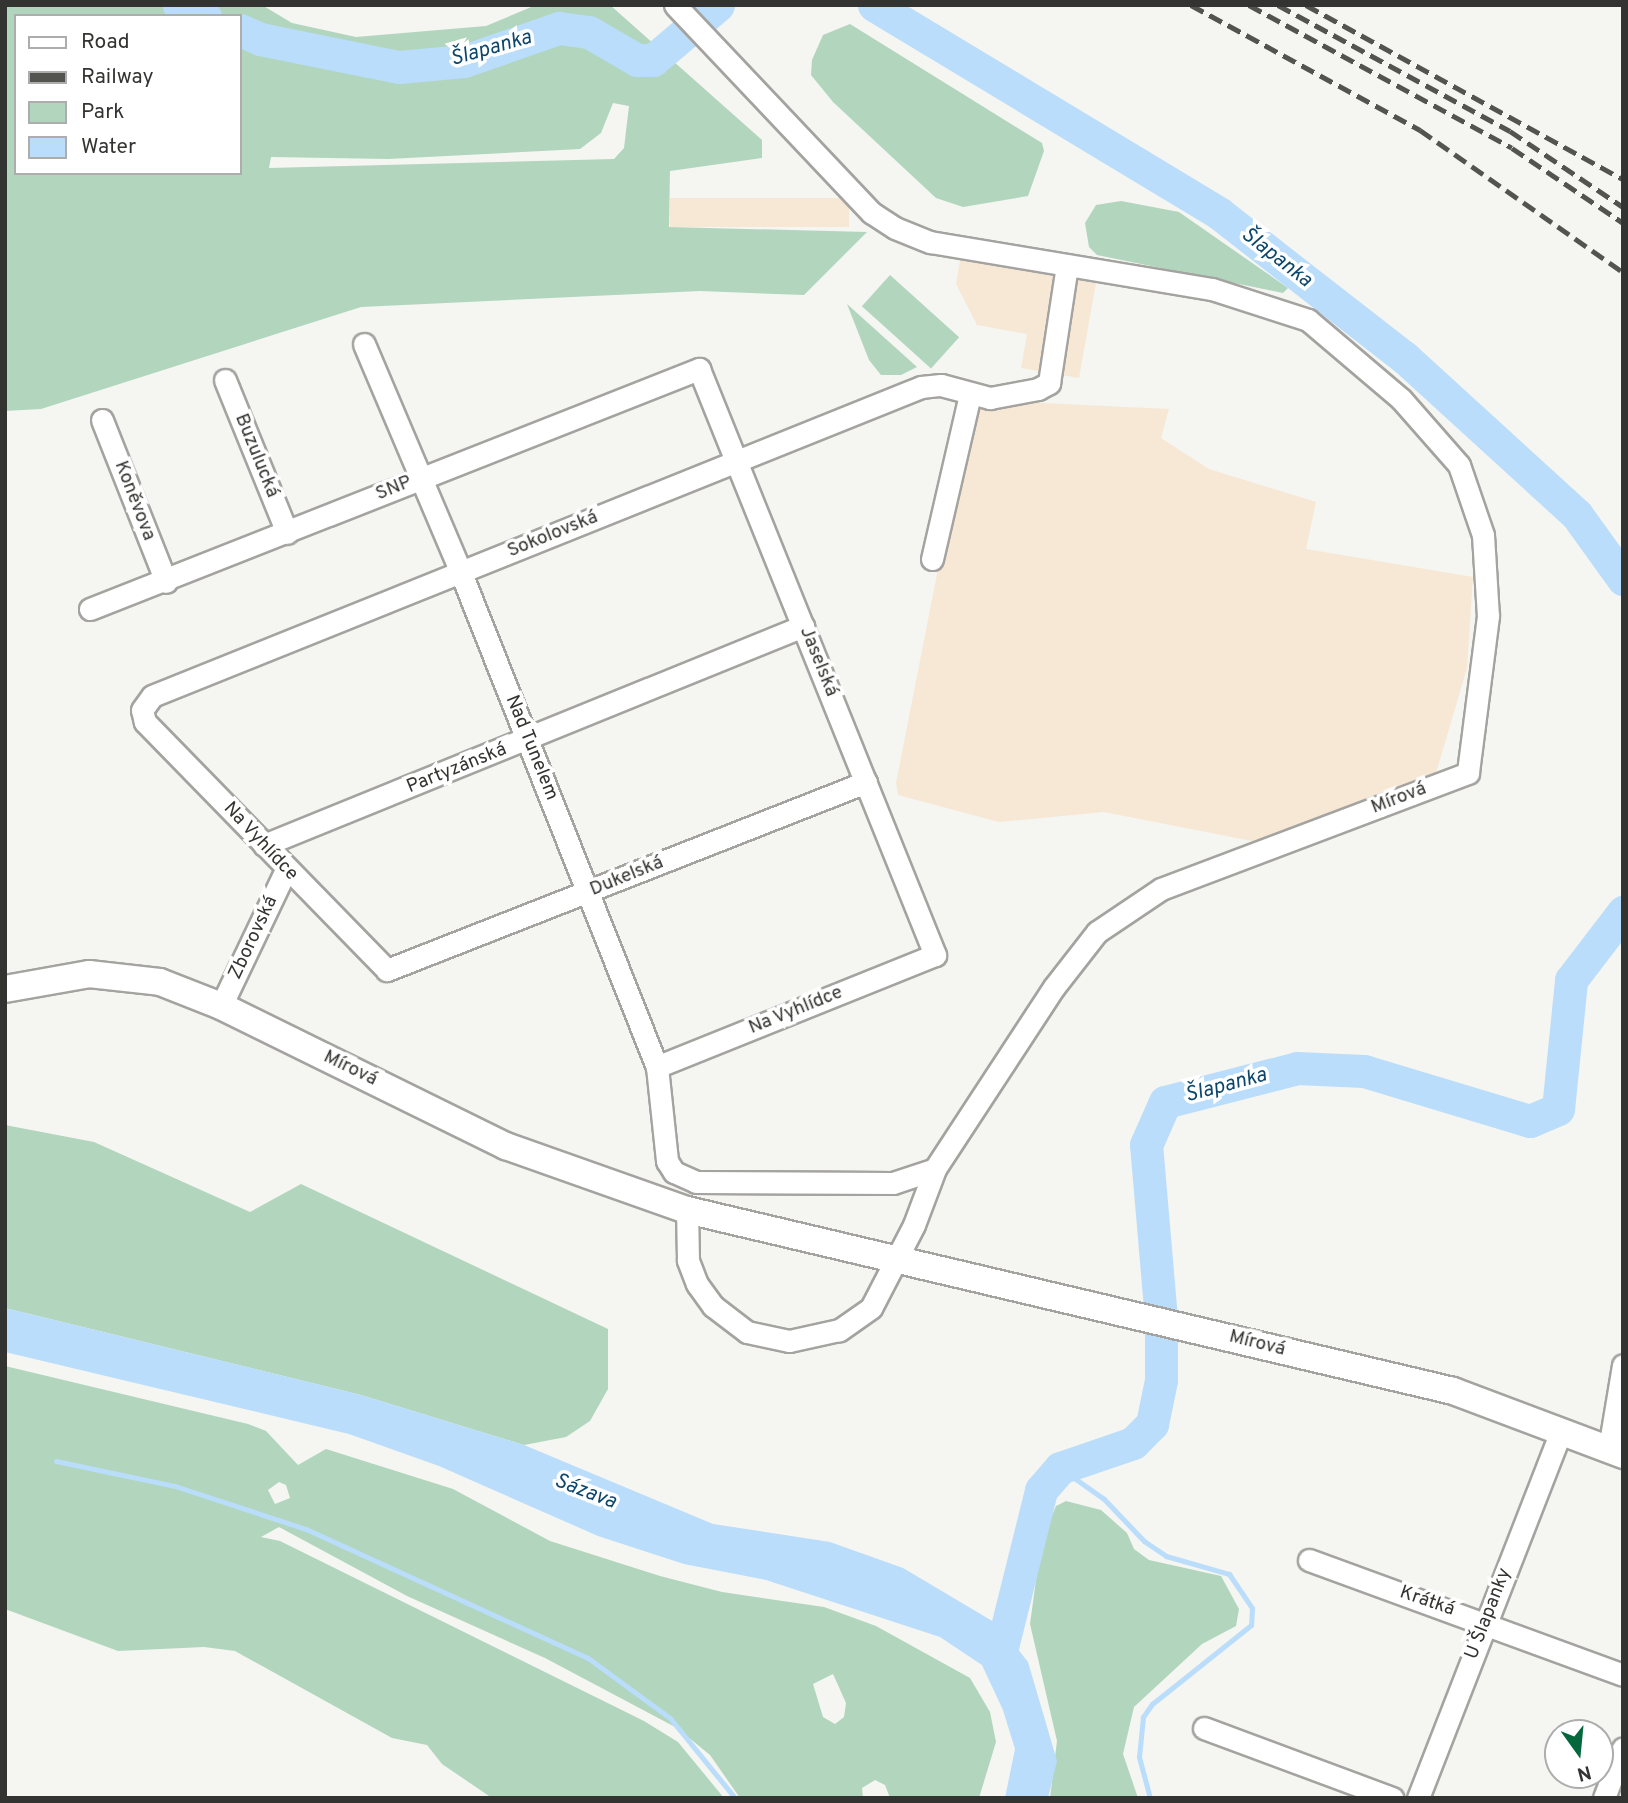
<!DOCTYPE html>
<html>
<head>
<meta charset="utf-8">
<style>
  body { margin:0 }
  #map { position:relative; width:1628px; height:1803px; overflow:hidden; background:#f5f5f1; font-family:Overpass,sans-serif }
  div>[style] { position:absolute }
  .industrial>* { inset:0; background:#f7e8d5; transform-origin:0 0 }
  .green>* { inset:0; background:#b1d6bd; transform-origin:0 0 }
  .water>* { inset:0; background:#b9ddfa }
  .stream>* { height:5px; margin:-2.5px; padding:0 2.5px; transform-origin:2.5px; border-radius:2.5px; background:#b9ddfa }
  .river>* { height:33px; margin:-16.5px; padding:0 16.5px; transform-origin:16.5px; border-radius:16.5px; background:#b9ddfa }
  .roads { filter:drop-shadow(2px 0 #a4a3a0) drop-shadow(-2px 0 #a4a3a0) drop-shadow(0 2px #a4a3a0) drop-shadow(0 -2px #a4a3a0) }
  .minor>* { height:21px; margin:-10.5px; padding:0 10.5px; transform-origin:10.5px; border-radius:10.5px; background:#fff }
  .tertiary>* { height:26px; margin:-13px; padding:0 13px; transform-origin:13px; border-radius:13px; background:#fff }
  .rail>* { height:5px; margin-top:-2.5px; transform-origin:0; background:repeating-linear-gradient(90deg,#535350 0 14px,transparent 0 21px) }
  span { translate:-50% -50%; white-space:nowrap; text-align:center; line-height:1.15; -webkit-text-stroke:7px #fff; paint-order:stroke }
  .street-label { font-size:19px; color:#333331 }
  .water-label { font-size:21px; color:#0b466b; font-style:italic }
  .frame { position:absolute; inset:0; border:7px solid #333331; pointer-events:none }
  .legend { position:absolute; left:14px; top:14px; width:228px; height:161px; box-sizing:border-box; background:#fff; border:2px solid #adadad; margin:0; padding:9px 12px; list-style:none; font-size:21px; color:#333331 }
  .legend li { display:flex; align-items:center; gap:14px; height:35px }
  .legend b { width:35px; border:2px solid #adadad }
  .north { position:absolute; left:1544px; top:1719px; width:70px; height:70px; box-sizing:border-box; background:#fff; border:2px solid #adadad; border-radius:50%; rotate:165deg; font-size:19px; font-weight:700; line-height:28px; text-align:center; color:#333331 }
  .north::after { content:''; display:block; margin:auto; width:24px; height:32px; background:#05683c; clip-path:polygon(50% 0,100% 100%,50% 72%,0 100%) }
</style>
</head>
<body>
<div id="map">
  <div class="industrial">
    <div style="left:670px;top:198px;width:179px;height:29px"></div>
    <div style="clip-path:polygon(960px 260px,1096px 283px,1079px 378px,1021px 368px,1027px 334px,977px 325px,956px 284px)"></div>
    <div style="clip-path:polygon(1002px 401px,1169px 409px,1161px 438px,1209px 469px,1316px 502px,1306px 549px,1473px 577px,1467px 668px,1434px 780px,1257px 842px,1104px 812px,999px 822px,898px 795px,896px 783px,937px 574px,976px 408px)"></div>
  </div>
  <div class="green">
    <div style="clip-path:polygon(evenodd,5px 5px,262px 5px,292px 23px,356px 37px,486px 26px,536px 5px,610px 5px,762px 140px,762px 158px,670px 171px,669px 227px,867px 232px,804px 295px,700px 291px,361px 307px,41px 409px,5px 411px,5px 5px,16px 16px,240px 16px,240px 173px,16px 173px,16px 16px,5px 5px,613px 103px,629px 106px,624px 148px,614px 159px,269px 168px,271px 157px,388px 159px,580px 149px,601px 133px,613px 103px)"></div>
    <div style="clip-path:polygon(850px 24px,1042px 143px,1044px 151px,1028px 196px,963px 207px,936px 198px,833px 102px,811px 75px,812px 60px,823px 35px)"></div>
    <div style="clip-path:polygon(1121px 201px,1179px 212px,1288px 288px,1283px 293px,1097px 255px,1089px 247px,1085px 223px,1096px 205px)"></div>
    <div style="left:890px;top:275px;width:93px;height:42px;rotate:42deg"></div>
    <div style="clip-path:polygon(847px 304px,917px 367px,901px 375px,881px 375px,869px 360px)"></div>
    <div style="clip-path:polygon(5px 1125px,94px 1142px,250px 1212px,301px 1184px,608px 1329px,608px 1389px,590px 1421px,566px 1437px,524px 1445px,361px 1395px,5px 1308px)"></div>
    <div style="clip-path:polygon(evenodd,5px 1366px,248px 1424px,266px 1431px,298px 1465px,326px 1449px,453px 1489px,550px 1541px,660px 1576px,722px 1592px,824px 1607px,876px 1626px,970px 1678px,990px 1712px,996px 1742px,979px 1798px,890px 1798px,885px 1785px,875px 1780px,862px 1788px,863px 1798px,740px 1798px,710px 1755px,677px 1728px,545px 1658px,407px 1596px,279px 1527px,261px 1537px,280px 1541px,644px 1721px,678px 1742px,724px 1798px,492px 1798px,442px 1764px,427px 1745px,392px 1738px,235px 1651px,204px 1647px,118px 1651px,5px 1609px,5px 1366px,279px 1482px,286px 1485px,290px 1498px,275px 1504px,268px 1490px,279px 1482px,5px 1366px,833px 1674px,846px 1703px,844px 1717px,835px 1724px,823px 1717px,813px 1684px,833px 1674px)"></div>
    <div style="clip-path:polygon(1066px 1501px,1101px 1510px,1127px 1533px,1134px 1549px,1149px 1560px,1221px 1576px,1239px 1609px,1236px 1626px,1202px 1644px,1134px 1707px,1123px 1754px,1138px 1798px,1050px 1798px,1057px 1741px,1030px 1624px,1041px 1543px,1056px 1506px)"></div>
  </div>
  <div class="water">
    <div style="clip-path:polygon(5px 1308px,361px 1395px,524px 1445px,713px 1524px,830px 1542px,903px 1568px,999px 1625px,1028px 1662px,1057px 1761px,1048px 1798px,1005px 1798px,1015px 1749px,1003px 1710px,982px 1665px,940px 1637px,766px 1580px,684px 1564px,598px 1536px,439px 1466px,349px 1434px,5px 1352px)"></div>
  </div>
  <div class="stream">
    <div style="left:56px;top:1461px;width:122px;rotate:11.9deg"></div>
    <div style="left:175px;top:1486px;width:138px;rotate:18.2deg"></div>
    <div style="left:306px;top:1529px;width:310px;rotate:24.6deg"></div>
    <div style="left:588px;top:1658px;width:102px;rotate:36.2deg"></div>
    <div style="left:670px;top:1718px;width:103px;rotate:50.9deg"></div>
    <div style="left:1060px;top:1468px;width:54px;rotate:35.2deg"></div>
    <div style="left:1104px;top:1499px;width:58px;rotate:46.4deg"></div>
    <div style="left:1144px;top:1541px;width:27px;rotate:34deg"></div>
    <div style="left:1166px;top:1556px;width:66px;rotate:15.9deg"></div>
    <div style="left:1229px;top:1574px;width:41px;rotate:55.9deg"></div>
    <div style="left:1252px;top:1608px;width:17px;rotate:93deg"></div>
    <div style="left:1251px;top:1625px;width:127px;rotate:141.4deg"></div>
    <div style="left:1152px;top:1704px;width:16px;rotate:125deg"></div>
    <div style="left:1143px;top:1717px;width:40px;rotate:95.7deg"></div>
    <div style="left:1139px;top:1757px;width:42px;rotate:75deg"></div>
  </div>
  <div class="river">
    <div style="left:179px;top:5px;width:28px;rotate:23deg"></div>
    <div style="left:874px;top:5px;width:404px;rotate:31.1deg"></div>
    <div style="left:1220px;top:214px;width:233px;rotate:37.9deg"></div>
    <div style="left:1404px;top:357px;width:234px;rotate:42.4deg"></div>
    <div style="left:1577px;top:515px;width:79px;rotate:54.3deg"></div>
    <div style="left:240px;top:30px;width:22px;rotate:24deg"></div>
    <div style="left:260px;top:39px;width:142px;rotate:11.4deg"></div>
    <div style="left:399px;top:67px;width:65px;rotate:-5.3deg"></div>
    <div style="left:464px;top:61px;width:101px;rotate:-19.2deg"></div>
    <div style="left:559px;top:28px;width:30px;rotate:8deg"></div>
    <div style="left:589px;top:32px;width:56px;rotate:30.3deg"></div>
    <div style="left:637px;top:60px;width:16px"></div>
    <div style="left:653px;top:60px;width:85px;rotate:-40.2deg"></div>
    <div style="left:1002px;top:1647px;width:162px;rotate:-76deg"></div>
    <div style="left:1041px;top:1490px;width:29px;rotate:-49deg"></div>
    <div style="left:1060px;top:1468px;width:77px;rotate:-18.9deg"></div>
    <div style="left:1133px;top:1443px;width:27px;rotate:-45deg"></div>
    <div style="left:1152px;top:1424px;width:45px;rotate:-78.4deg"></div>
    <div style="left:1161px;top:1380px;width:61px;rotate:-90deg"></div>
    <div style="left:1161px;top:1319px;width:175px;rotate:-94.9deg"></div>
    <div style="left:1146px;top:1145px;width:47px;rotate:-66.2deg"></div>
    <div style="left:1165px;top:1102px;width:136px;rotate:-14.4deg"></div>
    <div style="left:1297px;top:1068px;width:67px;rotate:2.6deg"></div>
    <div style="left:1364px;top:1071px;width:173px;rotate:16.8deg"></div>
    <div style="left:1530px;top:1121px;width:30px;rotate:-23deg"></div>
    <div style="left:1558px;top:1109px;width:130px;rotate:-84.2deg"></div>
    <div style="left:1571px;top:980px;width:86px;rotate:-52.6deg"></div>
  </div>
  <div class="roads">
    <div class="minor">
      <div style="left:675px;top:5px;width:286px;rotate:46.6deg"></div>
      <div style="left:872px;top:213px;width:27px;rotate:33deg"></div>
      <div style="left:895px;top:228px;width:38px;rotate:22deg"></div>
      <div style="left:930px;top:242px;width:286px;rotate:9.5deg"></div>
      <div style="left:1212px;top:289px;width:101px;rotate:17.9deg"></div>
      <div style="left:1308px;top:320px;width:122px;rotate:40.3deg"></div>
      <div style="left:1401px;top:399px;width:88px;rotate:48.7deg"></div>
      <div style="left:1459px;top:465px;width:74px;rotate:71.1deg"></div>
      <div style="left:1483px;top:535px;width:81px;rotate:86.5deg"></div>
      <div style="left:1488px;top:616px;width:158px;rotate:97.3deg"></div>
      <div style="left:1468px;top:773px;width:328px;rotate:159.3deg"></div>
      <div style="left:1161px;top:889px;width:77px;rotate:146.1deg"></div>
      <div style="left:1097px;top:932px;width:70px;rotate:128deg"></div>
      <div style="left:1054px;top:987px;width:217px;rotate:123.2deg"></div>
      <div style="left:935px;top:1169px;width:60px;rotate:110.6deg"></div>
      <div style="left:914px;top:1225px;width:93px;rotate:117.4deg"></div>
      <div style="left:871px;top:1308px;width:39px;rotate:145deg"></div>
      <div style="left:839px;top:1330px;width:51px;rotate:167.6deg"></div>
      <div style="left:789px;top:1341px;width:43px;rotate:-167.9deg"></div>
      <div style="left:747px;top:1332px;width:43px;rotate:-142.6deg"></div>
      <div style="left:713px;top:1306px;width:27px;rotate:-126deg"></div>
      <div style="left:697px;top:1284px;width:26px;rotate:-111deg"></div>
      <div style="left:688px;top:1260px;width:50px;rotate:-91.1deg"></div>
      <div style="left:364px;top:344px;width:249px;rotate:67deg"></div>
      <div style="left:461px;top:573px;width:531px;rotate:68.36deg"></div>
      <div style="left:657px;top:1067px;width:95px;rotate:83.9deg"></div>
      <div style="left:667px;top:1161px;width:13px;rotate:58deg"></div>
      <div style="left:674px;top:1172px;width:24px;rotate:24deg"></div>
      <div style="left:696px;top:1182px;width:197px;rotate:0.3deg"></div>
      <div style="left:893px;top:1183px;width:44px;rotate:-18.4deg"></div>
      <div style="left:225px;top:380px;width:165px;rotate:67.9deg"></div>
      <div style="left:102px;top:420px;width:174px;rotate:68.4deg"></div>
      <div style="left:932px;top:559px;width:169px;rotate:-77deg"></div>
      <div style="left:90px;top:609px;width:655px;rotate:-21.51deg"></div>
      <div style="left:699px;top:369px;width:632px;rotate:68.06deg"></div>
      <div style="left:935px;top:955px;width:300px;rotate:158.1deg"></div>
      <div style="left:866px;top:782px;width:515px;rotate:158.57deg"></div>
      <div style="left:387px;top:970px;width:347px;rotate:-134.3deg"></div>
      <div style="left:145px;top:722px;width:12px;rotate:-104deg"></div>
      <div style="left:142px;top:710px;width:17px;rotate:-54deg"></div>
      <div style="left:152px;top:696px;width:829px;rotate:-21.89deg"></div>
      <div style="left:921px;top:387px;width:20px;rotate:-6deg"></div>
      <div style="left:941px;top:385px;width:51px;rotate:14.9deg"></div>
      <div style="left:990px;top:398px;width:49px;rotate:-10.6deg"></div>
      <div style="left:1038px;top:389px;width:13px;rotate:-29deg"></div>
      <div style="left:1049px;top:383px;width:119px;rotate:-81.3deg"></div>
      <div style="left:264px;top:845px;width:582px;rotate:-22.11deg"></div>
      <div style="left:221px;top:1006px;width:151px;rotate:-64.5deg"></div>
      <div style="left:1609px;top:1449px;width:85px;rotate:-80.5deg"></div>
      <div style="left:1309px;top:1560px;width:334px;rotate:20.1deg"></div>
      <div style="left:1204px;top:1728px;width:201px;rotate:20.4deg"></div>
      <div style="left:1418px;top:1798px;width:394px;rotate:-68.7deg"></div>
      <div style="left:1604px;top:1798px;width:53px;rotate:-69.2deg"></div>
    </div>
    <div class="tertiary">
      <div style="left:5px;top:989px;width:85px;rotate:-10.1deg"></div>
      <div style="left:89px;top:974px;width:71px;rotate:6.4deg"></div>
      <div style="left:160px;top:982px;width:66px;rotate:21.5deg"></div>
      <div style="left:221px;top:1006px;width:318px;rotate:26.2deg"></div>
      <div style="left:506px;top:1146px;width:192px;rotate:19.5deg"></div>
      <div style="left:687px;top:1210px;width:787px;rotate:13.29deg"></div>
      <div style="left:1453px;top:1391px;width:182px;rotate:20.6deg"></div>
    </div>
  </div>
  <div class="rail">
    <div style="left:1191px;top:5px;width:261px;rotate:28.6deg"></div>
    <div style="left:1420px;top:130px;width:248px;rotate:35deg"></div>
    <div style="left:1249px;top:5px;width:299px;rotate:28.5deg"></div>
    <div style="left:1512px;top:148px;width:134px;rotate:34deg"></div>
    <div style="left:1278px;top:5px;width:264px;rotate:28.5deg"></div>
    <div style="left:1510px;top:131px;width:136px;rotate:33.9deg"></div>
    <div style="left:1306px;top:5px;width:362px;rotate:28.8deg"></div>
  </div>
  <div class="street-label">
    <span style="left:256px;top:456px;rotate:68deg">Buzulucká</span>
    <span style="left:394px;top:489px;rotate:-22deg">SNP</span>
    <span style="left:134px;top:501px;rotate:69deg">Koněvova</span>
    <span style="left:553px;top:535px;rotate:-22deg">Sokolovská</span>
    <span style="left:818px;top:662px;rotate:68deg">Jaselská</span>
    <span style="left:531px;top:748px;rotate:68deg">Nad Tunelem</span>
    <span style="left:457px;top:769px;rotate:-22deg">Partyzánská</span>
    <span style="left:1399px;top:799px;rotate:-21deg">Mírová</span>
    <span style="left:260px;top:842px;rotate:47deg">Na Vyhlídce</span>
    <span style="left:627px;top:877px;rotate:-22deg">Dukelská</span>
    <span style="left:254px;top:938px;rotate:-65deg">Zborovská</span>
    <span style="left:796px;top:1011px;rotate:-22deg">Na Vyhlídce</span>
    <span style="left:350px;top:1069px;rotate:26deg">Mírová</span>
    <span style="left:1257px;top:1344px;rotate:14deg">Mírová</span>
    <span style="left:1427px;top:1602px;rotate:19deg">Krátká</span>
    <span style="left:1489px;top:1614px;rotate:-69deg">U Šlapanky</span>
  </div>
  <div class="water-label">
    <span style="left:491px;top:49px;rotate:-16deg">Šlapanka</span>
    <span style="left:1276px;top:258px;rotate:38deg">Šlapanka</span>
    <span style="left:1226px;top:1086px;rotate:-15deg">Šlapanka</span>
    <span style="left:585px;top:1492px;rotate:21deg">Sázava</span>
  </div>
  <div class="frame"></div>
  <ul class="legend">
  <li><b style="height:9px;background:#fff"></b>Road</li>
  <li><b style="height:9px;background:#535350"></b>Railway</li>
  <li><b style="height:19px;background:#b1d6bd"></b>Park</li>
  <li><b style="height:19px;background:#b9ddfa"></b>Water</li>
  </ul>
  <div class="north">N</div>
</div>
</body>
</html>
